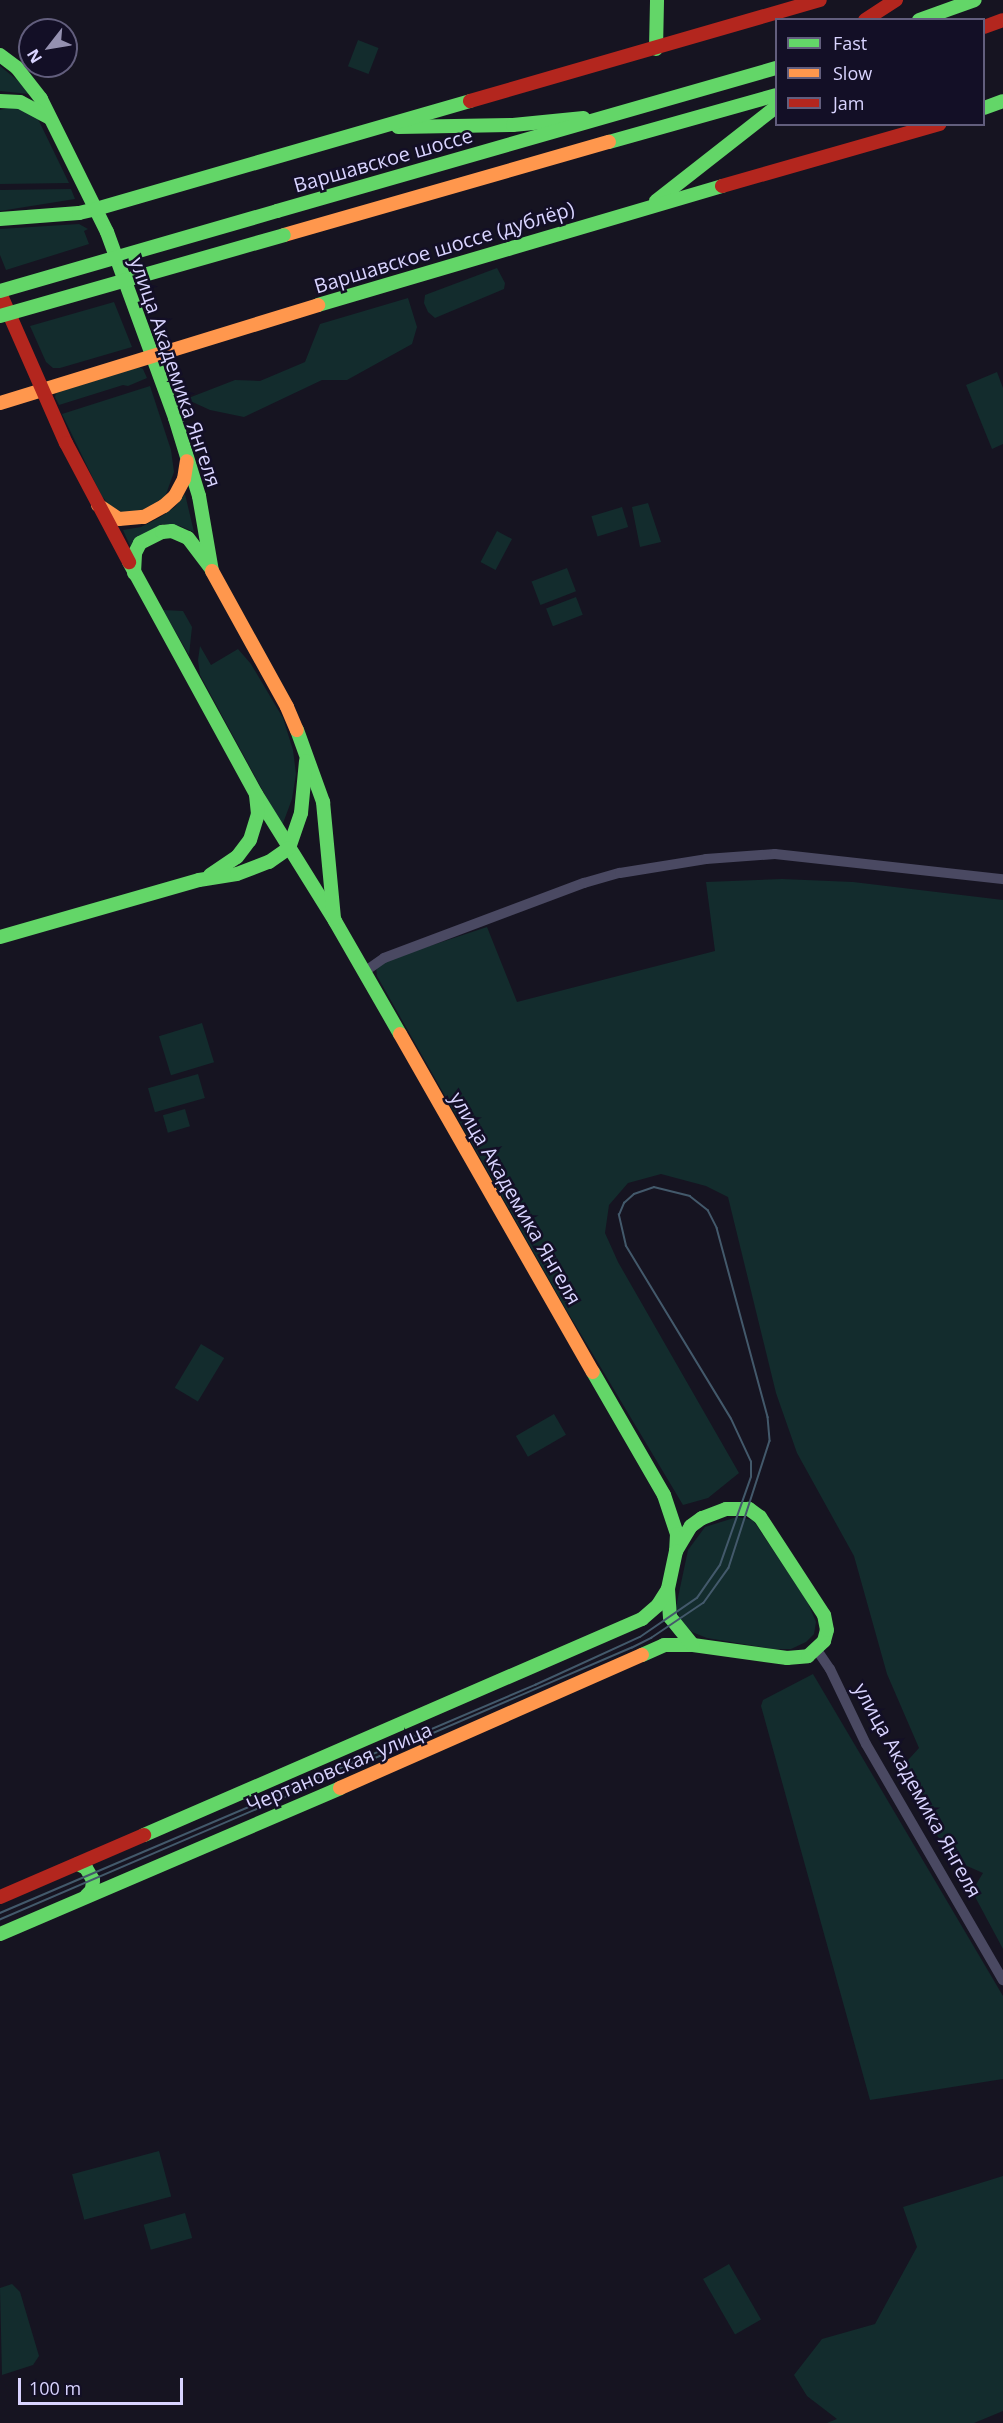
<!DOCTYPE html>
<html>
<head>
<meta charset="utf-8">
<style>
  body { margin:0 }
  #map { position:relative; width:1003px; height:2423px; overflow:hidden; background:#161421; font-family:"Open Sans",sans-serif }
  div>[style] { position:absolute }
  .green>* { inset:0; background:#132c2d; transform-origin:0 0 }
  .street>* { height:10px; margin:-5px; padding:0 5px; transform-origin:5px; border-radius:5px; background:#4a4962 }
  .fast>* { height:14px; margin:-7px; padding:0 7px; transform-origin:7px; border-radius:7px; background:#63d668 }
  .slow>* { height:14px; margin:-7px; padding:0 7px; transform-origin:7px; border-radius:7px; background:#ff974d }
  .jam>* { height:14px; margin:-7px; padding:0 7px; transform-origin:7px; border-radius:7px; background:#b3261e }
  .tram>* { height:1.5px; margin:-0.75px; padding:0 0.75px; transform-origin:0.75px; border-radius:0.75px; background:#43596b }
  .fast-bridge>* { height:14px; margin:-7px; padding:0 7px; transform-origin:7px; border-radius:7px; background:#63d668 }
  span { translate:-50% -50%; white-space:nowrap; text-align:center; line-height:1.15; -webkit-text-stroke:5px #130f26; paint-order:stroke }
  .street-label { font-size:20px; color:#d9d4ff }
  .legend { position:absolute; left:775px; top:18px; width:210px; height:108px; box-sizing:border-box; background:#130f26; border:2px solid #625e7d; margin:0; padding:8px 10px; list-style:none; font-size:18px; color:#d9d4ff }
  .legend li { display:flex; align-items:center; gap:12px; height:30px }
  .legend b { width:30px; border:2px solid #625e7d }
  .north { position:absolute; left:18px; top:18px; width:60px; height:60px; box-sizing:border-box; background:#130f26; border:2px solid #625e7d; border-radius:50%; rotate:239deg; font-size:16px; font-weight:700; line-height:24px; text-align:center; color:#d9d4ff }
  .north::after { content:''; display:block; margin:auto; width:21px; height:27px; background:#9591b1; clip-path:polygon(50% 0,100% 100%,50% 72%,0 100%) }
  .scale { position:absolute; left:18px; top:2378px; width:165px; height:27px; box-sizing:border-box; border:3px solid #d9d4ff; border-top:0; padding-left:8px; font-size:18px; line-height:21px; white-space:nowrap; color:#d9d4ff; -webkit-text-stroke:4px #130f26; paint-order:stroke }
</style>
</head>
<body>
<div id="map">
  <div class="green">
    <div style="left:358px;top:40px;width:22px;height:28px;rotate:21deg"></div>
    <div style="clip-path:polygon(0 66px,22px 84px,29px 94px,0 91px)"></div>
    <div style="clip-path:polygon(13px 107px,22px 108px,38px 119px,69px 183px,0 184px,0 110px)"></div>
    <div style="clip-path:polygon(71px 189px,75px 199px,0 211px,0 190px)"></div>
    <div style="clip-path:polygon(79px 224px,88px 229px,84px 231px,89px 244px,6px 270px,0 255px,0 229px)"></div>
    <div style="clip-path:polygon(497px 268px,505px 283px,504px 289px,435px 318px,428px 312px,424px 303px,425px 295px)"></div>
    <div style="clip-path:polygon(408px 298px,417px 327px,412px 344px,347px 380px,322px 380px,244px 417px,210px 410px,186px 399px,235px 380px,260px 381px,305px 362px,320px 324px)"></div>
    <div style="clip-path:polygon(114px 302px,132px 347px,60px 368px,53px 368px,46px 362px,30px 326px)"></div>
    <div style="clip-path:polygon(139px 367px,143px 369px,147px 378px,128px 386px,123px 385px,59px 405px,55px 397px,56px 393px)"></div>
    <div style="clip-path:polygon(997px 372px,1003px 388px,1003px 444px,992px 449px,966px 385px)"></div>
    <div style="clip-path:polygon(150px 386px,171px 450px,174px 472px,165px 497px,145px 509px,125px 514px,109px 505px,101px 495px,62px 414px)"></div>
    <div style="clip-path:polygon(185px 494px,194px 532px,180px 526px,162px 524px,137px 538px,130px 546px,123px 530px,141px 527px,159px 518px,175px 507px)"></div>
    <div style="clip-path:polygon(648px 503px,661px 542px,640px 547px,632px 507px)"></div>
    <div style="left:622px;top:507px;width:21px;height:32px;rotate:73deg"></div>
    <div style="left:497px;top:531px;width:17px;height:35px;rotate:28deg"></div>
    <div style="left:567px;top:568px;width:25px;height:38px;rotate:69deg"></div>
    <div style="left:576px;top:597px;width:19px;height:32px;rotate:69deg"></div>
    <div style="clip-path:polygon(163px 610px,183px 611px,192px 627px,189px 655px)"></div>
    <div style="clip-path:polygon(200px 646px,211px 665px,238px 649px,251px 664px,283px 718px,293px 750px,296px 774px,292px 799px,282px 826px,200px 675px,198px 660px)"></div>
    <div style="clip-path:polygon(782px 879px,853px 882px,1003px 900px,1003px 1949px,972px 1891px,983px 1873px,951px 1859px,899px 1770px,919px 1748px,887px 1674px,854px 1556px,797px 1453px,776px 1393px,728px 1197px,706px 1186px,661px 1174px,628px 1183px,609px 1205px,605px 1233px,618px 1262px,739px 1473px,708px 1498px,683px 1505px,564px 1306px,377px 976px,376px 966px,390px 959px,487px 927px,517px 1002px,715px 951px,706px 882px)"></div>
    <div style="left:202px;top:1023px;width:41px;height:45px;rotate:73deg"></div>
    <div style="left:198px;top:1074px;width:25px;height:52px;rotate:74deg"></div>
    <div style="left:185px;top:1109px;width:18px;height:23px;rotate:74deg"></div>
    <div style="left:201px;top:1344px;width:27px;height:51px;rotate:31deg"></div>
    <div style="left:554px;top:1414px;width:24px;height:44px;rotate:60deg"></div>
    <div style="clip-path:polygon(737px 1517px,753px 1520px,807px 1601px,816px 1622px,814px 1634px,806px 1642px,791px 1649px,773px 1649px,707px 1638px,692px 1632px,681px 1622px,676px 1607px,688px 1550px,705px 1527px)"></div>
    <div style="clip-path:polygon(813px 1674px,1003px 1996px,1003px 2079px,870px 2100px,761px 1706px,763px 1700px)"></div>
    <div style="left:159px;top:2151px;width:47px;height:90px;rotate:75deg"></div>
    <div style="clip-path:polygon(1003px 2176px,1003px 2411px,974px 2423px,827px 2423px,837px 2419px,807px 2396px,794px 2375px,822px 2339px,875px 2324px,917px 2247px,903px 2207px)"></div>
    <div style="left:185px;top:2213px;width:26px;height:43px;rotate:74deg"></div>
    <div style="left:729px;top:2264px;width:64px;height:30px;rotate:60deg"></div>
    <div style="clip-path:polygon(12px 2284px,20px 2292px,39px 2356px,33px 2365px,2px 2375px,0 2288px)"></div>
  </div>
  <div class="street">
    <div style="left:364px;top:972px;width:24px;rotate:-35deg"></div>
    <div style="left:384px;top:958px;width:214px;rotate:-20.6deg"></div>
    <div style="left:584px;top:883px;width:37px;rotate:-16deg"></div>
    <div style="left:620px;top:873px;width:87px;rotate:-9.2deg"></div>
    <div style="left:706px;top:859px;width:69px;rotate:-4.1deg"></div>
    <div style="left:775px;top:854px;width:229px;rotate:6.3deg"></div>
    <div style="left:817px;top:1650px;width:23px;rotate:56deg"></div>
    <div style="left:830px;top:1669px;width:83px;rotate:64.4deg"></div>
    <div style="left:866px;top:1744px;width:273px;rotate:59.9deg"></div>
  </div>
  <div class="fast">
    <div style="left:919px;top:20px;width:59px;rotate:-19.7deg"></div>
    <div style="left:656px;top:49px;width:49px;rotate:-88.8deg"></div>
    <div style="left:0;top:55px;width:21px;rotate:37deg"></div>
    <div style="left:17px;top:68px;width:39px;rotate:52deg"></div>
    <div style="left:41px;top:99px;width:148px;rotate:63.6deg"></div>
    <div style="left:107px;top:232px;width:198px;rotate:69.9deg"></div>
    <div style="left:175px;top:418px;width:82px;rotate:72.9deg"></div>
    <div style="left:199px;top:496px;width:76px;rotate:80.2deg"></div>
    <div style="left:0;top:101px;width:20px;rotate:3deg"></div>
    <div style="left:20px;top:102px;width:32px;rotate:28deg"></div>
    <div style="left:984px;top:108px;width:20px;rotate:-20deg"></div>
    <div style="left:398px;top:127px;width:115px;rotate:-1deg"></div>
    <div style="left:513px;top:125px;width:71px;rotate:-5.6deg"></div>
    <div style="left:609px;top:142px;width:173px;rotate:-15.7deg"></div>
    <div style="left:656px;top:201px;width:152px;rotate:-38.1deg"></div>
    <div style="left:277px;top:211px;width:519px;rotate:-15.99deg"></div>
    <div style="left:0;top:219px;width:79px;rotate:-4.3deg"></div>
    <div style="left:79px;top:213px;width:17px;rotate:-13deg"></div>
    <div style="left:96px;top:209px;width:389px;rotate:-16.1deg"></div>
    <div style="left:318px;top:305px;width:421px;rotate:-16.4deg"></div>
    <div style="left:129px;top:562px;width:264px;rotate:61.3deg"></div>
    <div style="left:256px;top:794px;width:150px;rotate:58.1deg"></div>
    <div style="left:335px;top:921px;width:130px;rotate:60.1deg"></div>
    <div style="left:134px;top:573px;width:20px;rotate:-87deg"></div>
    <div style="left:135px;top:553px;width:11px;rotate:-63deg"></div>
    <div style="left:140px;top:543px;width:25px;rotate:-27deg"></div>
    <div style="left:162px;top:532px;width:10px;rotate:-6deg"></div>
    <div style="left:172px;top:531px;width:17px;rotate:24deg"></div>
    <div style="left:188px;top:538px;width:39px;rotate:53deg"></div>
    <div style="left:297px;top:730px;width:77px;rotate:70.1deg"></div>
    <div style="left:323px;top:802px;width:117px;rotate:84.6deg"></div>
    <div style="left:289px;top:848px;width:37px;rotate:-71deg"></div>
    <div style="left:301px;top:813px;width:52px;rotate:-84.5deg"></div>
    <div style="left:210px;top:875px;width:32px;rotate:-34deg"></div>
    <div style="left:237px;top:857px;width:21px;rotate:-53deg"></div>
    <div style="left:250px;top:840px;width:27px;rotate:-73deg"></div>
    <div style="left:258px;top:814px;width:18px;rotate:-96deg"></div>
    <div style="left:0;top:937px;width:207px;rotate:-16deg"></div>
    <div style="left:199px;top:880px;width:38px;rotate:-9deg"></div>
    <div style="left:237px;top:874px;width:34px;rotate:-21deg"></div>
    <div style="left:269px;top:862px;width:24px;rotate:-35deg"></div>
    <div style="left:593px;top:1372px;width:142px;rotate:60deg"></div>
    <div style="left:664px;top:1495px;width:41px;rotate:71.6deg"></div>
    <div style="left:677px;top:1534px;width:17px;rotate:93deg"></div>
    <div style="left:642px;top:1655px;width:24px;rotate:-24deg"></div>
    <div style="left:664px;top:1645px;width:29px"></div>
    <div style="left:693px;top:1645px;width:95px;rotate:7.9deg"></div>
    <div style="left:787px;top:1658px;width:21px;rotate:-5deg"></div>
    <div style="left:808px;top:1656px;width:22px;rotate:-43deg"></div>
    <div style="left:824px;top:1641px;width:11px;rotate:-75deg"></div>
    <div style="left:827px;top:1630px;width:15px;rotate:-101deg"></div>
    <div style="left:824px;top:1615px;width:117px;rotate:-123.1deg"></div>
    <div style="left:760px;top:1517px;width:14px;rotate:-144deg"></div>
    <div style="left:749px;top:1509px;width:23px;rotate:180deg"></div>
    <div style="left:726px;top:1509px;width:26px;rotate:159deg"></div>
    <div style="left:702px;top:1518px;width:14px;rotate:144deg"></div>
    <div style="left:691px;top:1526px;width:29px;rotate:121deg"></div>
    <div style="left:676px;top:1551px;width:39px;rotate:102deg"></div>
    <div style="left:668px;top:1589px;width:28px;rotate:86deg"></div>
    <div style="left:670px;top:1617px;width:36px;rotate:51deg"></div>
    <div style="left:144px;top:1835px;width:543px;rotate:-23.45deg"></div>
    <div style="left:642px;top:1619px;width:21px;rotate:-41deg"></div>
    <div style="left:658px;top:1605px;width:19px;rotate:-58deg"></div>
    <div style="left:78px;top:1864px;width:9px;rotate:27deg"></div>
    <div style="left:86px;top:1868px;width:14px;rotate:60deg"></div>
    <div style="left:93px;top:1880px;width:10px;rotate:96deg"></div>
    <div style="left:92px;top:1890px;width:8px;rotate:135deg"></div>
    <div style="left:0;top:1934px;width:370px;rotate:-23.2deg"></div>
  </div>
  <div class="slow">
    <div style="left:284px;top:235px;width:338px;rotate:-16deg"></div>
    <div style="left:0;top:403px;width:333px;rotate:-17.1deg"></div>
    <div style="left:98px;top:505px;width:25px;rotate:34deg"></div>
    <div style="left:119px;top:519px;width:25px;rotate:-5deg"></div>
    <div style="left:144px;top:517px;width:23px;rotate:-29deg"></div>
    <div style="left:164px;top:506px;width:15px;rotate:-42deg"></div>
    <div style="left:175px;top:496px;width:19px;rotate:-62deg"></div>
    <div style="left:184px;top:479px;width:18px;rotate:-81deg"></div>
    <div style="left:212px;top:571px;width:155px;rotate:61.1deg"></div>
    <div style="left:287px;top:707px;width:25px;rotate:67deg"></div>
    <div style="left:400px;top:1034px;width:389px;rotate:60.3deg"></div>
    <div style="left:340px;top:1788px;width:330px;rotate:-23.8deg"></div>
  </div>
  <div class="jam">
    <div style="left:865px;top:20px;width:37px;rotate:-33deg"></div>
    <div style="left:984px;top:27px;width:20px;rotate:-20deg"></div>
    <div style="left:470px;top:101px;width:364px;rotate:-16.1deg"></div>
    <div style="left:722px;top:186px;width:226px;rotate:-15.9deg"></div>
    <div style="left:0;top:293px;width:164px;rotate:66.3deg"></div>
    <div style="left:66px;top:443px;width:135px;rotate:62.1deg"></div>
    <div style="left:0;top:1897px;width:157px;rotate:-23.3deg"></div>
  </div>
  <div class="tram">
    <div style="left:0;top:1913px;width:582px;rotate:-23.08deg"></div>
    <div style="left:535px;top:1685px;width:115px;rotate:-24.6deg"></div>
    <div style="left:640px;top:1637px;width:69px;rotate:-34.4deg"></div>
    <div style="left:697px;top:1598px;width:40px;rotate:-55.1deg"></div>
    <div style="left:720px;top:1565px;width:93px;rotate:-70.6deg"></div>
    <div style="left:751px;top:1477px;width:15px;rotate:-90deg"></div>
    <div style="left:751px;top:1462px;width:47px;rotate:-114.9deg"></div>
    <div style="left:731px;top:1419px;width:202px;rotate:-121.3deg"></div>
    <div style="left:626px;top:1246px;width:32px;rotate:-103deg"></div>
    <div style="left:619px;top:1215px;width:13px;rotate:-67deg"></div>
    <div style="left:624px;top:1203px;width:13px;rotate:-42deg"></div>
    <div style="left:634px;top:1194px;width:21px;rotate:-19deg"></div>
    <div style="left:654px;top:1187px;width:37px;rotate:14deg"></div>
    <div style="left:690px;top:1196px;width:23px;rotate:38deg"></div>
    <div style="left:708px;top:1210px;width:20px;rotate:63deg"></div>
    <div style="left:717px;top:1228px;width:196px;rotate:74.9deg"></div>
    <div style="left:768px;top:1417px;width:24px;rotate:85deg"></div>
    <div style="left:770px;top:1441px;width:133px;rotate:107.9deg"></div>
    <div style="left:729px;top:1568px;width:43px;rotate:125.5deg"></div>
    <div style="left:704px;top:1603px;width:63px;rotate:146.1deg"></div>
    <div style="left:652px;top:1638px;width:22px;rotate:153deg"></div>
    <div style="left:632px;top:1648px;width:688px;rotate:156.71deg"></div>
  </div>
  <div class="fast-bridge">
    <div style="left:0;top:291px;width:288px;rotate:-16.1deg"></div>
    <div style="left:0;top:316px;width:295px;rotate:-15.9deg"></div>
  </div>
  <div class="street-label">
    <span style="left:383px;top:160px;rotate:-16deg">Варшавское шоссе</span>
    <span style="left:444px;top:247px;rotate:-17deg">Варшавское шоссе (дублёр)</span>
    <span style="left:176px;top:372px;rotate:71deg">улица Академика Янгеля</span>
    <span style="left:516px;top:1198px;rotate:60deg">улица Академика Янгеля</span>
    <span style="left:339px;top:1767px;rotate:-23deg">Чертановская улица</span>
    <span style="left:918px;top:1790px;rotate:61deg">улица Академика Янгеля</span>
  </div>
  <ul class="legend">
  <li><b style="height:8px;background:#63d668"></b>Fast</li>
  <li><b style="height:8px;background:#ff974d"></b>Slow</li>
  <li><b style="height:8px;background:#b3261e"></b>Jam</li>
  </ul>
  <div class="north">N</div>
  <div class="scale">100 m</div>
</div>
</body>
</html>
